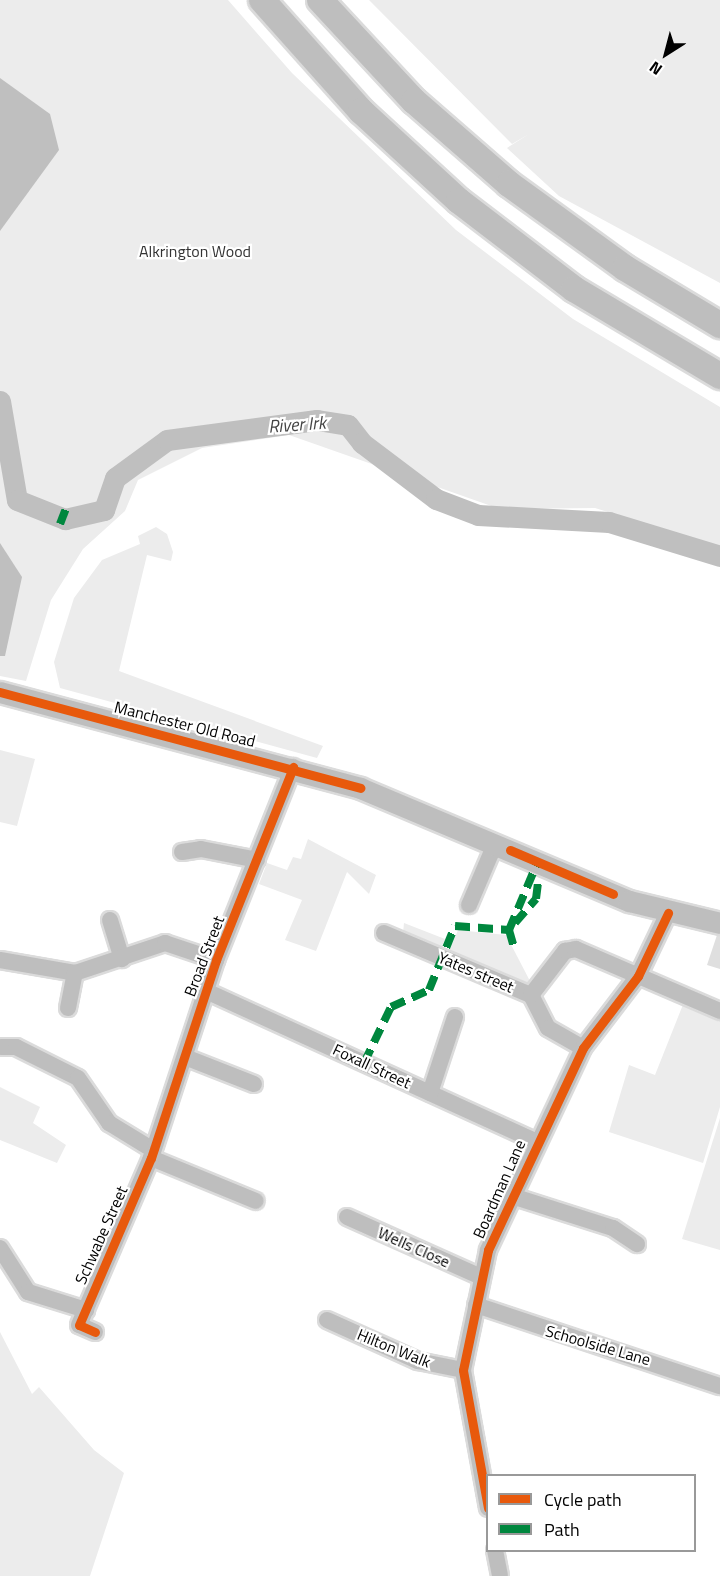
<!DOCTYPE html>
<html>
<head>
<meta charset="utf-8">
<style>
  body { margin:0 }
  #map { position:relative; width:720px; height:1576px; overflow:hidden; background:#fff; font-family:"Titillium Web",sans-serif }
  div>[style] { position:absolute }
  .green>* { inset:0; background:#ececec }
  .water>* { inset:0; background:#bfbfbf }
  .river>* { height:21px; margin:-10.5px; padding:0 10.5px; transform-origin:10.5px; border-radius:10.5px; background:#bfbfbf }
  .building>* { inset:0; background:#dfdfdf }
  .roads { filter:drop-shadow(2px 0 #dbdbdb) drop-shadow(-2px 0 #dbdbdb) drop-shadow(0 2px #dbdbdb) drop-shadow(0 -2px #dbdbdb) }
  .minor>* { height:16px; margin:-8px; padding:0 8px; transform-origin:8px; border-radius:8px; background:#bebebe }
  .major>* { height:21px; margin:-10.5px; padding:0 10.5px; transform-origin:10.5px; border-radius:10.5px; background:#bebebe }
  .highway>* { height:26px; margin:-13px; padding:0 13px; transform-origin:13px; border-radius:13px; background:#bebebe }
  .quiet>* { height:8px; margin-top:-4px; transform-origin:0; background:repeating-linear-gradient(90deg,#00873e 0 15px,transparent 0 23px) }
  .cycleway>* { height:9px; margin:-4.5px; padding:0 4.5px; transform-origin:4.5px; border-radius:4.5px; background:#e8590c }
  span { translate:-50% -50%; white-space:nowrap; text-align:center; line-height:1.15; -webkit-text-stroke:4.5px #fff; paint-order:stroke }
  .park-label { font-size:16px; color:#333 }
  .street-label { font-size:16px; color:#000 }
  .water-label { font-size:18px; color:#444; font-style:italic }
  .legend { position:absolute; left:486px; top:1474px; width:210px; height:78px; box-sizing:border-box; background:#fff; border:2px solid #999; margin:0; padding:8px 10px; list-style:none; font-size:18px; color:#000 }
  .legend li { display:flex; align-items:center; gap:12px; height:30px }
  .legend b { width:30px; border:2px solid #999 }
  .north { position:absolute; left:636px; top:24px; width:60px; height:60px; -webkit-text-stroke:4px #fff; paint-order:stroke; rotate:216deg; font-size:16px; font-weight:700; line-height:24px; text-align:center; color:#000 }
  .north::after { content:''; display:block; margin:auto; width:21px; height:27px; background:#000; clip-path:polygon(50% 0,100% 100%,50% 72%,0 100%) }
</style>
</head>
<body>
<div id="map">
  <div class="green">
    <div style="clip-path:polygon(0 0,228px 0,292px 73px,456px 230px,573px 319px,720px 407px,720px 547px,595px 508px,500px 509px,289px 435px,202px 448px,138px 480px,125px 511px,83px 549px,51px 600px,26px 681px,0 676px)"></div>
    <div style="clip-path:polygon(369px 0,720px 0,720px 283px,559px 196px,507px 148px,529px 134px,512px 144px)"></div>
    <div style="clip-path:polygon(156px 527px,167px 534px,173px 552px,171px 561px,147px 555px,119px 671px,323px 746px,317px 758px,60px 688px,54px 662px,74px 598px,102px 560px,140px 544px,138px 536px)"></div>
    <div style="clip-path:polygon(0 750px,35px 759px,17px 826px,0 822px)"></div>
    <div style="clip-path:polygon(308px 839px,376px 875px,369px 894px,347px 872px,316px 951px,285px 940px,302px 900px,259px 884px,267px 863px,287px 870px,293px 857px,301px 859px)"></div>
    <div style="clip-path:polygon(404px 923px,445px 939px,439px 953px,403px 933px)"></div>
    <div style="clip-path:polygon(458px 930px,506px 935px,531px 983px,526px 988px,447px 957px)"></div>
    <div style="clip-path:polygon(684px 1002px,720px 1017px,720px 1107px,703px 1163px,609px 1132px,629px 1065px,655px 1075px)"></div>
    <div style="clip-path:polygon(0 1087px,40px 1107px,33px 1123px,66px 1145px,57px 1163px,0 1140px)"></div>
    <div style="clip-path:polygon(720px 1118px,720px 1250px,682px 1239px)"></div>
    <div style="clip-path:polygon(0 1332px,32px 1394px,39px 1387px,94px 1450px,124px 1473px,90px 1576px,0 1576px)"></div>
  </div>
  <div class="water">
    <div style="clip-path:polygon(0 78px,50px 114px,59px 150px,0 231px)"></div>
    <div style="clip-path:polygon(0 543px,22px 577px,5px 656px,0 656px)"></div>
  </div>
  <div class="river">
    <div style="left:0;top:401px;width:100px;rotate:80.3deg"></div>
    <div style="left:17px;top:500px;width:52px;rotate:21.6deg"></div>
    <div style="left:65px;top:519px;width:40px;rotate:-13deg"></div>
    <div style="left:104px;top:510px;width:34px;rotate:-71deg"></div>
    <div style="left:115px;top:478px;width:64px;rotate:-36.2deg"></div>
    <div style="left:167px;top:440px;width:151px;rotate:-7.6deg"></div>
    <div style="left:317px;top:420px;width:31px;rotate:9deg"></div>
    <div style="left:348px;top:425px;width:23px;rotate:52deg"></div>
    <div style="left:362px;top:443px;width:93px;rotate:37.1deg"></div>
    <div style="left:436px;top:499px;width:45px;rotate:20.9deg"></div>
    <div style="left:478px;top:515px;width:131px;rotate:3.1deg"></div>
    <div style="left:609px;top:522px;width:116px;rotate:17deg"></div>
  </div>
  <div class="building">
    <div style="clip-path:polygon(717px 935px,720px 935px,720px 969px,707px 965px)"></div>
  </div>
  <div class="roads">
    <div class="minor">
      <div style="left:182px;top:852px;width:19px;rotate:-9deg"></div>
      <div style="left:201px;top:849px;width:57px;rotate:11.1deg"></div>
      <div style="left:469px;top:905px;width:66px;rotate:-66.9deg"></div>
      <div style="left:110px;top:920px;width:41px;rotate:72.9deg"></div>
      <div style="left:384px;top:933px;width:160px;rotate:22.9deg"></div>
      <div style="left:531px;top:995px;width:37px;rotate:63deg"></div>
      <div style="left:548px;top:1028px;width:40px;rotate:29.7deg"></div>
      <div style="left:0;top:960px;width:76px;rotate:9.8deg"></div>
      <div style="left:75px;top:973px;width:95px;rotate:-18.4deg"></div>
      <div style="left:165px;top:943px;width:54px;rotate:18.4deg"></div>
      <div style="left:206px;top:991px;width:364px;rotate:24.5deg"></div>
      <div style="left:531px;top:995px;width:56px;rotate:-52.3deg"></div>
      <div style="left:565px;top:951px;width:11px;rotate:-10deg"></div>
      <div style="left:576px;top:949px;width:157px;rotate:23.3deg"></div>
      <div style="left:68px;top:1008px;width:36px;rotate:-79deg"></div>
      <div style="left:1px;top:1047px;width:15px"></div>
      <div style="left:16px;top:1047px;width:69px;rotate:26.6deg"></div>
      <div style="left:78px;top:1078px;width:55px;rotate:55.4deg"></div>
      <div style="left:109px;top:1123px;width:52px;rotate:31.5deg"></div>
      <div style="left:185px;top:1057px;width:74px;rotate:21.4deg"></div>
      <div style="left:430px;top:1093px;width:80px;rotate:-71.8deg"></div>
      <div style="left:151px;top:1158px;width:113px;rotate:22.3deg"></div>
      <div style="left:512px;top:1196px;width:106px;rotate:17.6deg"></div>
      <div style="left:613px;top:1228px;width:29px;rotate:34deg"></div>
      <div style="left:347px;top:1217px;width:147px;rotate:24.1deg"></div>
      <div style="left:0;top:1248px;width:52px;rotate:57.5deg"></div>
      <div style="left:28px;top:1292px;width:61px;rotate:17.2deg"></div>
      <div style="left:476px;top:1305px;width:257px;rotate:18.4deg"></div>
      <div style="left:327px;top:1320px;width:100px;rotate:24.3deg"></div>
      <div style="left:418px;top:1361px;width:46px;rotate:11.3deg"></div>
      <div style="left:95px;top:1332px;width:17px;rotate:-156deg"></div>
      <div style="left:79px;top:1325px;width:182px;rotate:-66.7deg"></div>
      <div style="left:151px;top:1158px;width:208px;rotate:-71.8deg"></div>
      <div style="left:216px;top:960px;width:208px;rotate:-68.2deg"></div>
      <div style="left:488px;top:1508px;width:140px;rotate:-100.3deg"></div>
      <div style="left:463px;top:1370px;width:123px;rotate:-78.2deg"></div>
      <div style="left:488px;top:1250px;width:223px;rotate:-64.8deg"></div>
      <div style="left:583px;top:1048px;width:91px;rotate:-52.6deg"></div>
      <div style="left:638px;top:976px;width:70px;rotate:-64.5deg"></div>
      <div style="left:495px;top:1550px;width:26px;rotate:79deg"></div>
    </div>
    <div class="major">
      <div style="left:0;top:692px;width:373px;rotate:14.9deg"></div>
      <div style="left:360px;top:788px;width:292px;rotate:22.8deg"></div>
      <div style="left:629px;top:901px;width:94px;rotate:13.6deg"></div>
    </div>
    <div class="highway">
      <div style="left:262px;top:0;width:149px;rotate:48.3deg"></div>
      <div style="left:361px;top:111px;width:133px;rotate:42.6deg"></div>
      <div style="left:459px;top:201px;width:145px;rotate:37.4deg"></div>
      <div style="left:574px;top:289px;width:170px;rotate:30.8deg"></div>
      <div style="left:320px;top:0;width:138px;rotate:47.1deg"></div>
      <div style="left:414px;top:101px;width:126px;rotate:41.1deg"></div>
      <div style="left:509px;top:184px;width:143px;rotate:35.9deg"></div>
      <div style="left:625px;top:268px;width:111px;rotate:31deg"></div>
    </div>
  </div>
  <div class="quiet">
    <div style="left:60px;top:524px;width:17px;rotate:-69deg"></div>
    <div style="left:515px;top:923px;width:32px;rotate:-49deg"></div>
    <div style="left:536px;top:899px;width:17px;rotate:-83deg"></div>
    <div style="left:509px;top:930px;width:75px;rotate:-67.2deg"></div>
    <div style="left:364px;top:1063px;width:62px;rotate:-64.3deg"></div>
    <div style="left:391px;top:1007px;width:42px;rotate:-24.1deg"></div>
    <div style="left:429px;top:990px;width:69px;rotate:-67.9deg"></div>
    <div style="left:455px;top:926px;width:54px;rotate:4.2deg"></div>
    <div style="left:509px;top:930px;width:22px;rotate:74deg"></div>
  </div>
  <div class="cycleway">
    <div style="left:0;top:692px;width:373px;rotate:14.9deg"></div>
    <div style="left:510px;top:850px;width:112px;rotate:23.1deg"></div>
    <div style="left:95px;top:1332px;width:17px;rotate:-156deg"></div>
    <div style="left:79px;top:1325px;width:182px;rotate:-66.7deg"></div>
    <div style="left:151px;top:1158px;width:208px;rotate:-71.8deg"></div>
    <div style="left:216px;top:960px;width:208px;rotate:-68.2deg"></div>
    <div style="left:488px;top:1508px;width:140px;rotate:-100.3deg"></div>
    <div style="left:463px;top:1370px;width:123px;rotate:-78.2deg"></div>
    <div style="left:488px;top:1250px;width:223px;rotate:-64.8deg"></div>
    <div style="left:583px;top:1048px;width:91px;rotate:-52.6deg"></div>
    <div style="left:638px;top:976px;width:70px;rotate:-64.5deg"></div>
  </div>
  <div class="park-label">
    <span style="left:195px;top:251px">Alkrington Wood</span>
  </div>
  <div class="street-label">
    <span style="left:185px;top:724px;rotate:14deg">Manchester Old Road</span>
    <span style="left:204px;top:956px;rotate:-69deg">Broad Street</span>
    <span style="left:476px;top:972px;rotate:23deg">Yates street</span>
    <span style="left:372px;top:1066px;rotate:25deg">Foxall Street</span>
    <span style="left:499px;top:1189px;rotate:-66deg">Boardman Lane</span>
    <span style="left:101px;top:1235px;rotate:-66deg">Schwabe Street</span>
    <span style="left:414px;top:1247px;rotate:24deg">Wells Close</span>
    <span style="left:598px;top:1345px;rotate:16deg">Schoolside Lane</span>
    <span style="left:394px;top:1348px;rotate:22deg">Hilton Walk</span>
  </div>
  <div class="water-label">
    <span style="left:297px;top:425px;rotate:-4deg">River Irk</span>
  </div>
  <ul class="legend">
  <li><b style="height:8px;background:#e8590c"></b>Cycle path</li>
  <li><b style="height:8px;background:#00873e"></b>Path</li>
  </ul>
  <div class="north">N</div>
</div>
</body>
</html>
